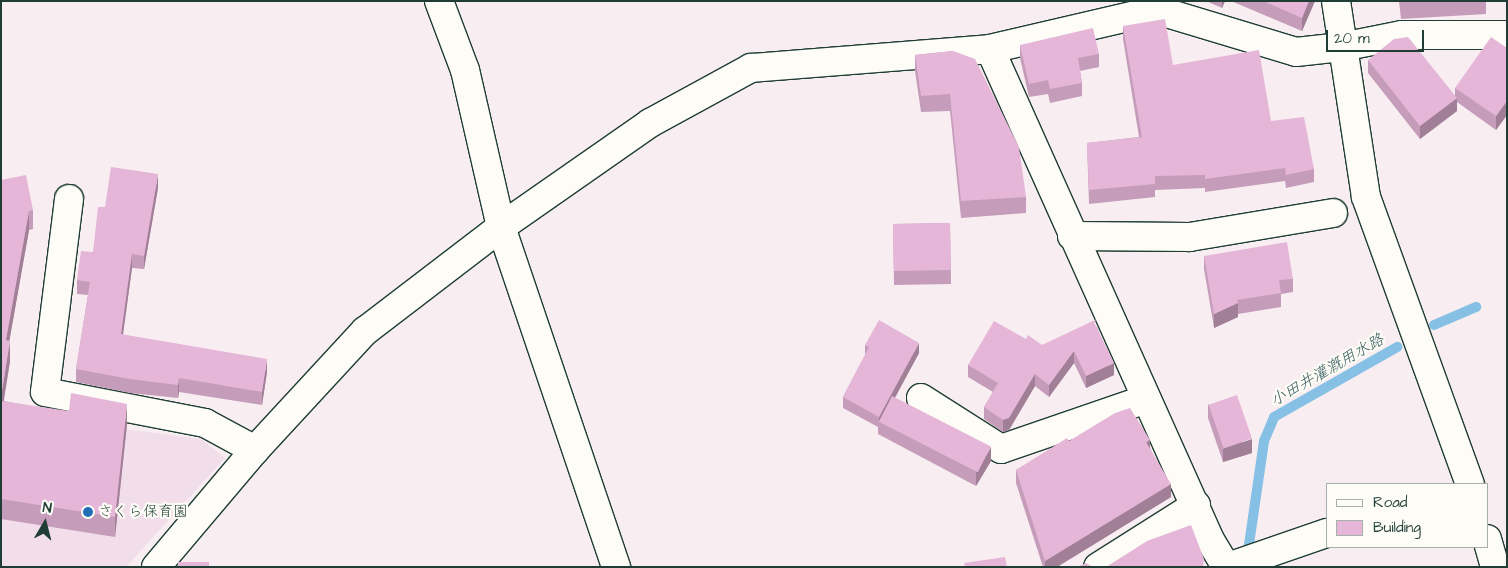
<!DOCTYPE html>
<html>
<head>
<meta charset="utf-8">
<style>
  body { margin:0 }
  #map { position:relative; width:1508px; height:568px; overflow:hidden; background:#f8eef1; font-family:"Architects Daughter","Klee One",sans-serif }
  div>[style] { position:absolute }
  .built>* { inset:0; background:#f2ddea }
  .stream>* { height:10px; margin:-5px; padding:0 5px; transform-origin:5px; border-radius:5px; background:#87c0e5 }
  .roads { filter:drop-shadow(1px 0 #1f3d34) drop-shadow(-1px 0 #1f3d34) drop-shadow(0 1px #1f3d34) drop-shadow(0 -1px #1f3d34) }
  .minor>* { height:28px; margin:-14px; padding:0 14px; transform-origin:14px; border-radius:14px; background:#fdfcf7 }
  .wall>* { inset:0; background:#c59dba; transform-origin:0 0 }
  .shaded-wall>* { inset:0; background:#a07f97 }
  .building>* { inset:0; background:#e5b6d8; transform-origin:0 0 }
  .dots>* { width:14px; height:14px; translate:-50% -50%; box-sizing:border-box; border:2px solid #fdfcf7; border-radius:50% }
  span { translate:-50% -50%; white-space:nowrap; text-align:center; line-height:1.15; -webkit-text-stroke:4.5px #fdfcf7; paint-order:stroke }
  .poi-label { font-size:15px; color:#1f3d34 }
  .left { translate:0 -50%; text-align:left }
  .water-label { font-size:16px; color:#395e60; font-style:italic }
  .frame { position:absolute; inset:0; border:2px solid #1f3d34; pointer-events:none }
  .legend { position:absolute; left:1326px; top:483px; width:162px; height:65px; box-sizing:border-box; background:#fdfcf7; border:1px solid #a4b0a9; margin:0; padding:6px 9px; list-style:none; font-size:15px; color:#1f3d34 }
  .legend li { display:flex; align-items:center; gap:10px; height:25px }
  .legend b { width:25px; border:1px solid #a4b0a9 }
  .north { position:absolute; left:20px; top:498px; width:50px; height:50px; -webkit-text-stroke:4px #fdfcf7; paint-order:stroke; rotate:8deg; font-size:14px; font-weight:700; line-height:20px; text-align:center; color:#1f3d34 }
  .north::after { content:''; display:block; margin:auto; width:18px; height:22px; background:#1f3d34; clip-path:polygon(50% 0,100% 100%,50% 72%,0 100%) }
  .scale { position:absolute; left:1326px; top:30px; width:98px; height:22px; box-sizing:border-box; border:2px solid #1f3d34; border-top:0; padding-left:6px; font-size:15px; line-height:18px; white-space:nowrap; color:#1f3d34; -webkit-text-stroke:4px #fdfcf7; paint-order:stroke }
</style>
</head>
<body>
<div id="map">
  <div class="built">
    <div style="clip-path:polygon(1px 413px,201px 439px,225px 458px,126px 567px,1px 567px)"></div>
  </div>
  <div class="stream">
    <div style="left:1434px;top:325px;width:46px;rotate:-23.2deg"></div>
    <div style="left:1247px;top:558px;width:118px;rotate:-81.7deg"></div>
    <div style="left:1264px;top:441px;width:26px;rotate:-67deg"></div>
    <div style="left:1274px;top:417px;width:142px;rotate:-29.6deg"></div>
  </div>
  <div class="roads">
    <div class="minor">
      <div style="left:439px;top:1px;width:74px;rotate:69.4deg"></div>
      <div style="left:465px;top:70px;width:161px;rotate:77.1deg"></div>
      <div style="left:501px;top:227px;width:359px;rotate:71.3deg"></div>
      <div style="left:1336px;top:1px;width:198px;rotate:81.3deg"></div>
      <div style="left:1366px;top:197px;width:305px;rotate:70.1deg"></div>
      <div style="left:990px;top:49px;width:538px;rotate:65.86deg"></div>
      <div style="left:1210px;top:540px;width:31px;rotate:59deg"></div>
      <div style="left:69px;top:199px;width:194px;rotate:97.1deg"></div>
      <div style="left:45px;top:392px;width:163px;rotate:11deg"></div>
      <div style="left:205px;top:423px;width:57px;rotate:28.4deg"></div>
      <div style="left:1072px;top:236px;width:118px;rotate:0.5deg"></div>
      <div style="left:1190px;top:237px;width:145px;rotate:-9.5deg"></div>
      <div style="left:921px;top:398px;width:95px;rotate:32.5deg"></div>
      <div style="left:1001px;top:449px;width:153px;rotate:-19deg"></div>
      <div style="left:1487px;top:539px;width:29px;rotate:74deg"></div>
      <div style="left:156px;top:567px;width:153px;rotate:-49.8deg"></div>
      <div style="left:255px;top:450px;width:162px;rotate:-47.3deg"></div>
      <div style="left:365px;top:331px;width:171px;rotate:-37.4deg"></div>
      <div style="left:501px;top:227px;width:182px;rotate:-34.9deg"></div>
      <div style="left:650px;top:123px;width:115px;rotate:-28.6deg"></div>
      <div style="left:751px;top:68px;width:240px;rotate:-4.5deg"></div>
      <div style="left:990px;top:49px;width:171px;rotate:-13.1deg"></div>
      <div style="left:1157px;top:10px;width:145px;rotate:16.8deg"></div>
      <div style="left:1296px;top:52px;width:46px;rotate:-6.2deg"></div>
      <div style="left:1342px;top:47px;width:61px;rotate:-11.3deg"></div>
      <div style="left:1402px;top:35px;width:105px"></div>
      <div style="left:1098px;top:567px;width:116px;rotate:-32.3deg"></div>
      <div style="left:1228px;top:567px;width:105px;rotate:-19deg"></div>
    </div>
  </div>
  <div class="wall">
    <div style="clip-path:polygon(1206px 1px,1225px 1px,1222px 8px)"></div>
    <div style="clip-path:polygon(1231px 1px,1315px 1px,1302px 31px)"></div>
    <div style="clip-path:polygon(1399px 1px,1486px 1px,1486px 14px,1401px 19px)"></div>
    <div style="clip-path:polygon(1123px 26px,1173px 65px,1271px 121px,1314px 169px,1314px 182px,1286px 188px,1285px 181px,1205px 192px,1205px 188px,1155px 190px,1155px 197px,1089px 204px,1087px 143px,1139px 137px,1123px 39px)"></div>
    <div style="clip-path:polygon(1020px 45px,1099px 54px,1099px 67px,1080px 71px,1082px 83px,1082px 96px,1050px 103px,1048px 94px,1029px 97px,1020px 58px)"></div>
    <div style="clip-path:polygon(1507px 48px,1507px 115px,1496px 130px,1457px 102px,1457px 111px,1420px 139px,1368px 73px,1368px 60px,1455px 96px,1455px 88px)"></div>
    <div style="clip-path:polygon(953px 51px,1026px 197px,1026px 213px,961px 218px,950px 111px,921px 112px,915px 71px,915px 55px)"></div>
    <div style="clip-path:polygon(1px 180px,33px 210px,33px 229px,29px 230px,9px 341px,10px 361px,4px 401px,127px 424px,115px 537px,1px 519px)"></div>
    <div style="clip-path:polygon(158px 188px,144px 269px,132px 268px,123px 335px,267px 372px,262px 405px,179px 392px,178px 398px,130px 393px,76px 382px,76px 369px,88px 295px,77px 294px,77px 280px,93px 252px,105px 207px)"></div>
    <div style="left:950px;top:223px;width:61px;height:57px;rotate:89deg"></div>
    <div style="clip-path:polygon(1204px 256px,1293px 279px,1293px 292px,1281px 294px,1281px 307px,1238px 314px,1238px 317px,1214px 328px,1204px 269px)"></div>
    <div style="clip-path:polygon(1097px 327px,1114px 375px,1086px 388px,1074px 363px,1049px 397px,1035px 386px,1009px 430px,1003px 432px,984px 419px,984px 407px,993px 392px,968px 377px,968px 365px,1042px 345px)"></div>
    <div style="clip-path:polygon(865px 345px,919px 353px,895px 398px,991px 461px,976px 486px,878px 434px,878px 427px,843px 408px,843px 397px,865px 355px)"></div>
    <div style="clip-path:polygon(1208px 404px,1252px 453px,1223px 462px,1208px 418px)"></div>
    <div style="clip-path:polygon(1069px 441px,1150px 448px,1171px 497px,1057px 567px,1043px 567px,1016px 483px,1016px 470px)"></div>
  </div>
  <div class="shaded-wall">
    <div style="clip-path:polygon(1222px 1px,1225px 1px,1222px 8px)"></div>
    <div style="clip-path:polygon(1309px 1px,1315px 1px,1302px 31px,1302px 18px)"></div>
    <div style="clip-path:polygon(1457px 98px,1457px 111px,1420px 139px,1420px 126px)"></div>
    <div style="clip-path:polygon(1507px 101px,1507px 115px,1496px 130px,1496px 116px)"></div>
    <div style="clip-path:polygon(158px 174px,158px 188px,144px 269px,144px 256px)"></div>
    <div style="clip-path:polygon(29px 211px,29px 230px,6px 360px,6px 340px)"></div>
    <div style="clip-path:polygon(132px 254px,132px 268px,121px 348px,121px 334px)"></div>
    <div style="clip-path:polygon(1238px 303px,1238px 317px,1214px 328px,1214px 314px)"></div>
    <div style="clip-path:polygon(10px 341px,10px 361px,1px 416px,1px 397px)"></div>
    <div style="clip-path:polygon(919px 343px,919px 353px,881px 423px,879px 421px,879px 417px)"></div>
    <div style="clip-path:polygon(1074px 351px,1074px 363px,1049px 397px,1049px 385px)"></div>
    <div style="clip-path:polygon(267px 359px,267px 372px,262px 405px,262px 392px)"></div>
    <div style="clip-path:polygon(1114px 363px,1114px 375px,1086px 388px,1086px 376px)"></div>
    <div style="clip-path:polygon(1035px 374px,1035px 386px,1009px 430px,1003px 432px,1003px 420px)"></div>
    <div style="clip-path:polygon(179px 378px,179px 392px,178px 398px,178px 385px)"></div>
    <div style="clip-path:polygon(127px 404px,127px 424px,115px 537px,115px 517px)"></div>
    <div style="clip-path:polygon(1252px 439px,1252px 453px,1223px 462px,1223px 449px)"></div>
    <div style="clip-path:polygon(1150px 440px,1150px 453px,1146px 442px)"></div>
    <div style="clip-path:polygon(991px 447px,991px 461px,976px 486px,976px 472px)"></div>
    <div style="clip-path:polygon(1171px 484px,1171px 497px,1057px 567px,1045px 567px,1045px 561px)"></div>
  </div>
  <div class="building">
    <div style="clip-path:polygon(1263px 1px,1309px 1px,1302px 18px)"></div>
    <div style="clip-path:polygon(1165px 19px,1173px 65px,1259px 50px,1271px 121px,1304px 117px,1314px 169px,1286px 175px,1285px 168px,1205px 179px,1205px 175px,1155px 176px,1155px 184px,1089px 190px,1087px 143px,1142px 137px,1123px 26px)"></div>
    <div style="clip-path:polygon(1093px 28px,1099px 54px,1078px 58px,1082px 83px,1050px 89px,1048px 80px,1029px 84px,1020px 45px)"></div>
    <div style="clip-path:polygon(1408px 37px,1457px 98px,1420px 126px,1368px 60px,1394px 39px)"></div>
    <div style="clip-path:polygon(1491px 37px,1507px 48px,1507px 101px,1496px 116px,1455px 88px)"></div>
    <div style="clip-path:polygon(953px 51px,975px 59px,1019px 147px,1026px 197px,961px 201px,950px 94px,921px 96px,915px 55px)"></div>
    <div style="clip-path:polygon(111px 167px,158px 174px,144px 256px,132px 254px,121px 334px,267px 359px,262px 392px,179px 378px,178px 385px,130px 379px,76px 369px,90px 282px,77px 280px,81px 251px,93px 252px,98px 207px,105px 207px)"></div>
    <div style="clip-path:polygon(26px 175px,33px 210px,29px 211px,6px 340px,10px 341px,1px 397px,1px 180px)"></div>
    <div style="left:950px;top:223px;width:47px;height:57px;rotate:89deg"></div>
    <div style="clip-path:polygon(1287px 242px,1293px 279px,1279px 280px,1281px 293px,1237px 300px,1238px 303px,1214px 314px,1204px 256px)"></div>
    <div style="clip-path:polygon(1097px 319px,1094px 322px,1114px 363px,1086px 376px,1074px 351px,1049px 385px,1035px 374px,1009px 418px,1003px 420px,984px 407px,998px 383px,968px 365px,994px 321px,1026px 339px,1028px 335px,1042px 345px)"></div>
    <div style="clip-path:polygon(879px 320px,919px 343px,879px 417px,843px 397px,869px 347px,865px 345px)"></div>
    <div style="clip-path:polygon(71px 393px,127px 404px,115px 517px,1px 499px,1px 401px,69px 411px)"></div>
    <div style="left:1237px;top:395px;width:46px;height:30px;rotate:71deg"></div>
    <div style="left:892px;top:396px;width:111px;height:29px;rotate:27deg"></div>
    <div style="clip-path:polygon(1130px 408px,1150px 440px,1146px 442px,1171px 484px,1045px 561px,1016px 470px,1067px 438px,1069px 441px,1115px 413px)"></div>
    <div style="clip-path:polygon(1191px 525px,1204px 559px,1203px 567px,1106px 567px,1147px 541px)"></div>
    <div style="clip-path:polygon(1005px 557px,1007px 567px,965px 567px,964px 563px)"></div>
    <div style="left:178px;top:562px;width:31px;height:5px"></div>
    <div style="clip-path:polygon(1086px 563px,1093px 567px,1077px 567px)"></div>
  </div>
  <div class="dots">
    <div style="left:88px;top:512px;background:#1f6fb2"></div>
  </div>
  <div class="poi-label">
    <span class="left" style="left:98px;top:512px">さくら保育園</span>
  </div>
  <div class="water-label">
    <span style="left:1327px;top:370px;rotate:-30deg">小田井灌漑用水路</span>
  </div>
  <div class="frame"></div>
  <ul class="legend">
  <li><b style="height:6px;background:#fdfcf7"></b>Road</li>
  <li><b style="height:14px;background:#e5b6d8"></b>Building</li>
  </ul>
  <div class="north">N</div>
  <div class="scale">20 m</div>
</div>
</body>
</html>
